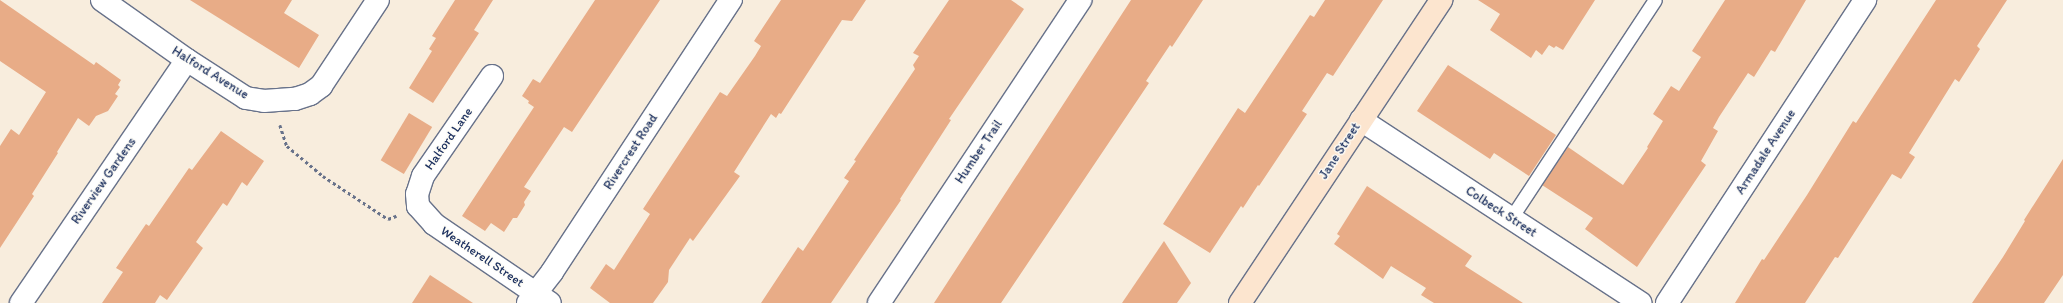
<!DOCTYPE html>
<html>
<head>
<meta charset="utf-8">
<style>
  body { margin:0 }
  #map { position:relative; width:2063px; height:303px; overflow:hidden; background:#f8eddd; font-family:Itim,sans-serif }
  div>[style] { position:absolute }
  .building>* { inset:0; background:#e8ac87; transform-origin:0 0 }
  .path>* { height:2.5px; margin-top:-1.25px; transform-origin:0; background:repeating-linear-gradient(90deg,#68728a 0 3px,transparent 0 6px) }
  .roads { filter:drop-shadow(1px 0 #68728a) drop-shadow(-1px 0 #68728a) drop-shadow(0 1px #68728a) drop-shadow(0 -1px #68728a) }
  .lane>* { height:13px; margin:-6.5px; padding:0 6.5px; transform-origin:6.5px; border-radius:6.5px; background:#fff }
  .street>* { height:22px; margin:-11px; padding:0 11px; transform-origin:11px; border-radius:11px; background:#fff }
  .secondary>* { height:22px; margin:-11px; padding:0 11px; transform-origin:11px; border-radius:11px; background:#fce5cf }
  span { translate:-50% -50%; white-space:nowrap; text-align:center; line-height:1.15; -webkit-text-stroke:3px #fdfcf7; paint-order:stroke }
  .street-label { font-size:13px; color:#1b2f5e }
</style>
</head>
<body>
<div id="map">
  <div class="building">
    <div style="clip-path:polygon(0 0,94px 65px,96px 62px,121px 80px,118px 85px,120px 87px,115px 94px,118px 96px,108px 111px,96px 116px,89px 126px,78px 118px,57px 152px,58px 153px,32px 194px,34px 196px,0 248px,0 146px,11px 129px,19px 135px,46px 92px,0 61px)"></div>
    <div style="clip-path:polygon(190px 0,292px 0,284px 13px,319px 35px,299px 68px)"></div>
    <div style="clip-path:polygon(455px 0,493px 0,474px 30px,479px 33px,433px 103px,409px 88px,432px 51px,429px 49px,436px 38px,432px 36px)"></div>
    <div style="clip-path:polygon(595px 0,660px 0,572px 132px,564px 127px,524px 187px,531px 191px,524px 202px,525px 205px,517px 218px,513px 218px,504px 232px,491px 223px,485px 231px,462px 216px,534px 107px,528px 103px,529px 101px,522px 96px,533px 79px,540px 83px)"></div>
    <div style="clip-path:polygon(781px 0,866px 0,852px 21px,842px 20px,781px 114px,779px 113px,776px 118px,771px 114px,734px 172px,740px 176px,693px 241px,690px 238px,669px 270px,668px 282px,653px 303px,610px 303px,590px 288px,606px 264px,614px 270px,650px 214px,643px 209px,720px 92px,727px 96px,755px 56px,761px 46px,754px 41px)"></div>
    <div style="clip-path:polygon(949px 0,1011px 0,1024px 9px,949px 119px,951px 120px,900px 199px,901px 200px,831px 303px,761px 303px,798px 247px,803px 251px,849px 181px,844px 178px,856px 161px,854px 160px,915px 69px,913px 65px,919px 56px,913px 53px)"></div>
    <div style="clip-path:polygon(1131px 0,1203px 0,1172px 47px,1170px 45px,1146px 81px,1149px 83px,1001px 303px,934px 303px)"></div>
    <div style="clip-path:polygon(1325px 0,1383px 0,1333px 76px,1327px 73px,1302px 111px,1307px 114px,1259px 186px,1258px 185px,1243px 208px,1241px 206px,1210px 253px,1163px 224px,1238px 108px,1245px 113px,1310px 15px,1314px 17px)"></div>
    <div style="clip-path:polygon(1478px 0,1595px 0,1563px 50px,1556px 46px,1554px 48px,1549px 45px,1542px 55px,1536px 50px,1531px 58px,1490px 30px,1500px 14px)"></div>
    <div style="clip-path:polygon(1725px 0,1806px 0,1775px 52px,1771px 50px,1754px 77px,1748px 73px,1719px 117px,1713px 128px,1718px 131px,1701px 161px,1706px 165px,1637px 267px,1585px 229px,1593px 218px,1542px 185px,1568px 147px,1623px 185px,1648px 148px,1647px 147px,1663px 121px,1653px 114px,1671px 86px,1679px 91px,1701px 57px,1692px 51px)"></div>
    <div style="clip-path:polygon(1936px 0,2007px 0,1977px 46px,1980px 49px,1959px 82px,1955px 79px,1909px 153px,1915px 157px,1901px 179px,1892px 174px,1838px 258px,1835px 257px,1805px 303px,1735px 303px,1762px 259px,1764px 260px,1807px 195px,1853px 121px,1856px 123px)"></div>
    <div style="clip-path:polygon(1448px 65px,1556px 135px,1529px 176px,1494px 153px,1490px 159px,1417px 111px)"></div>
    <div style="left:409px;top:113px;width:27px;height:55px;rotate:31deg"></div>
    <div style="clip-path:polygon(221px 131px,264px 161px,247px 186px,242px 182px,227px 206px,223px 203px,196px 242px,203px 248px,167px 300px,160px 295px,155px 303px,102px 303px,123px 272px,116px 268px,146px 224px,149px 226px,189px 168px,192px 170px)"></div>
    <div style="clip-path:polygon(2063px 159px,2063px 275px,2044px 303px,1972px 303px,2003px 257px,2025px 221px,2024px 220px)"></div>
    <div style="clip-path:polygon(1367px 186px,1472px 256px,1465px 266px,1523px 303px,1434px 303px,1421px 295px,1426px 288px,1391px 266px,1383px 279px,1334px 244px,1340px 236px,1337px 234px)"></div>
    <div style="clip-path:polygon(1164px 241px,1191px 283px,1177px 303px,1122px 303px)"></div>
    <div style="clip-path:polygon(430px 275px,473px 303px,412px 303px)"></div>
  </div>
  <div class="path">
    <div style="left:280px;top:125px;width:22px;rotate:72deg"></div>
    <div style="left:287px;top:146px;width:47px;rotate:39.8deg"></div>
    <div style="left:323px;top:176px;width:78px;rotate:33.5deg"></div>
    <div style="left:388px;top:219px;width:9px;rotate:-21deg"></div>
  </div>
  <div class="roads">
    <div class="lane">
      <div style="left:1511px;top:218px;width:261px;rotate:-56.6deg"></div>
    </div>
    <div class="street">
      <div style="left:102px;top:0;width:104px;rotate:35.2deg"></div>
      <div style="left:187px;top:60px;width:70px;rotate:32.8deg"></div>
      <div style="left:246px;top:98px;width:18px;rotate:9deg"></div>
      <div style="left:264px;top:101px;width:31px;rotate:-4deg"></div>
      <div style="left:295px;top:99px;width:16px;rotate:-18deg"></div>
      <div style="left:310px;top:94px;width:14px;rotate:-36deg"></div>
      <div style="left:321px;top:86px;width:103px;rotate:-56.5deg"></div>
      <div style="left:492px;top:76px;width:121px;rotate:124.6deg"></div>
      <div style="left:423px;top:176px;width:19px;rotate:108deg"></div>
      <div style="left:417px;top:194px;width:12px;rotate:85deg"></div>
      <div style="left:418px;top:206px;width:24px;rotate:48deg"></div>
      <div style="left:434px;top:224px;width:140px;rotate:34.3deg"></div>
      <div style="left:1361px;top:120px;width:334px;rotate:33.2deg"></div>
      <div style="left:21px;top:303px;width:294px;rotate:-55.7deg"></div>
      <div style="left:528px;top:303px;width:39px;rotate:-52deg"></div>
      <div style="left:552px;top:272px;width:326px;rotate:-56.7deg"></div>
      <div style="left:879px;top:303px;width:364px;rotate:-56.4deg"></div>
      <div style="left:1667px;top:303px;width:362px;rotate:-56.8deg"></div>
    </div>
    <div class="secondary">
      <div style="left:1240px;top:303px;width:364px;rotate:-56.4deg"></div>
    </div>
  </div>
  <div class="street-label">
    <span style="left:210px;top:73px;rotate:32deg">Halford Avenue</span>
    <span style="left:449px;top:139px;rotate:-55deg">Halford Lane</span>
    <span style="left:1340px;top:151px;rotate:-57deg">Jane Street</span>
    <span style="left:631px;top:152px;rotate:-57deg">Rivercrest Road</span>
    <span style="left:979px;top:152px;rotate:-56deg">Humber Trail</span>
    <span style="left:1766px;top:152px;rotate:-57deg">Armadale Avenue</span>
    <span style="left:104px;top:181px;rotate:-55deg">Riverview Gardens</span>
    <span style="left:1501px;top:212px;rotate:33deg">Colbeck Street</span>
    <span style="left:482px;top:257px;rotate:34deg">Weatherell Street</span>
  </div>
</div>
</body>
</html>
